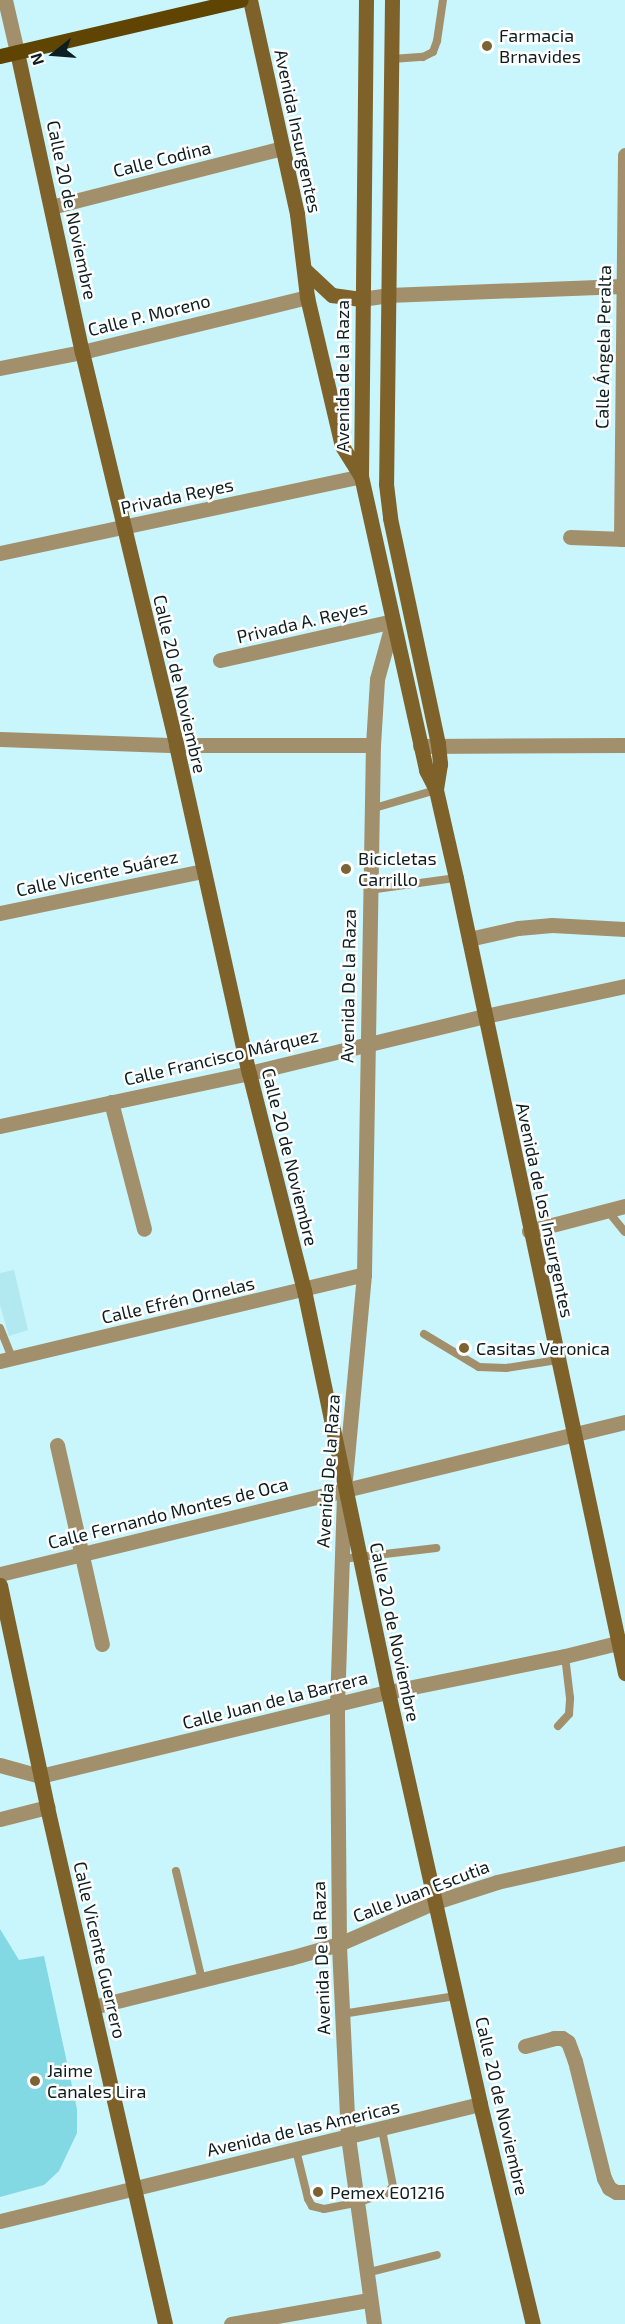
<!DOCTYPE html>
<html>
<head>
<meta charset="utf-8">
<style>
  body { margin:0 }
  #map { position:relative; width:625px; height:2324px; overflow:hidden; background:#c8f6fc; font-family:"Exo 2",sans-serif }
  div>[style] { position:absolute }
  .built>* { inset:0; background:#b2e8ef }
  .green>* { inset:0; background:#82d8e3 }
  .lane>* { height:8px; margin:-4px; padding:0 4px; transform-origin:4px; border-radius:4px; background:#a28f6b }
  .street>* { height:15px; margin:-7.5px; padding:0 7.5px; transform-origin:7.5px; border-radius:7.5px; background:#a28f6b }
  .secondary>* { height:15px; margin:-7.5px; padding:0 7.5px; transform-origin:7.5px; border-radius:7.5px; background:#7e6229 }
  .primary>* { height:15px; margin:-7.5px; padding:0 7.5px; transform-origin:7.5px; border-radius:7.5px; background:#5f4402 }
  .dots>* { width:16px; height:16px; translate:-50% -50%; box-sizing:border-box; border:3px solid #fff; border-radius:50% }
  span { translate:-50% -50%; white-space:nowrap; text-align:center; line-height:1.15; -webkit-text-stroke:5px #fff; paint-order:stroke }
  .poi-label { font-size:18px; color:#0c1e20 }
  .left { translate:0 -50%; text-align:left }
  .street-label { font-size:18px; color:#0c1e20 }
  .north { position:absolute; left:24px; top:24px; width:60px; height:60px; -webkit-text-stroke:4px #fff; paint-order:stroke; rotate:253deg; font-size:16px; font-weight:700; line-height:24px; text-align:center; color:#0c1e20 }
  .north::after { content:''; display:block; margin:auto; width:21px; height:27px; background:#0c1e20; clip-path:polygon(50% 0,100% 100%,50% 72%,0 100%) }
</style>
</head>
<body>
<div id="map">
  <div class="built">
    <div style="clip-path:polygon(14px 1270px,28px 1330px,9px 1336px,0 1305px,0 1273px)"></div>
  </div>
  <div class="green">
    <div style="clip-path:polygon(0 1929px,19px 1960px,44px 1956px,77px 2109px,77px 2133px,59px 2171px,44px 2185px,0 2197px)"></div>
  </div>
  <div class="lane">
    <div style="left:392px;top:59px;width:31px;rotate:-4deg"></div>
    <div style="left:423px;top:57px;width:11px;rotate:-27deg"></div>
    <div style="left:433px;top:52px;width:12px;rotate:-70deg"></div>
    <div style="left:437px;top:41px;width:41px;rotate:-81.7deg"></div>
    <div style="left:371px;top:809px;width:68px;rotate:-16.3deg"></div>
    <div style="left:369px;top:890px;width:88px;rotate:-7.9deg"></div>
    <div style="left:607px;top:1210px;width:28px;rotate:51deg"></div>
    <div style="left:0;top:1328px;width:32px;rotate:68deg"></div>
    <div style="left:424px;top:1334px;width:64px;rotate:31deg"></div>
    <div style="left:479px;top:1367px;width:27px;rotate:2deg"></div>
    <div style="left:506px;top:1368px;width:52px;rotate:-8.9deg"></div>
    <div style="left:342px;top:1559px;width:95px;rotate:-6.7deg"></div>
    <div style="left:558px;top:1726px;width:16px;rotate:-47deg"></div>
    <div style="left:569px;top:1714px;width:16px;rotate:-86deg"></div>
    <div style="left:570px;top:1698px;width:42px;rotate:-96.8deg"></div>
    <div style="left:176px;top:1871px;width:112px;rotate:76.6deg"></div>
    <div style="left:342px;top:2014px;width:115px;rotate:-9deg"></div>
    <div style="left:296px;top:2150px;width:50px;rotate:76.2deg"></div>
    <div style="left:308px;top:2199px;width:8px;rotate:60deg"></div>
    <div style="left:312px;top:2206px;width:12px;rotate:14deg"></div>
    <div style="left:324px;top:2209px;width:33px;rotate:-11deg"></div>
    <div style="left:356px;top:2203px;width:33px;rotate:-18deg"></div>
    <div style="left:387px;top:2193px;width:9px;rotate:-49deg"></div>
    <div style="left:393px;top:2186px;width:57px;rotate:-101.1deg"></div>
    <div style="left:366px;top:2273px;width:73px;rotate:-14.2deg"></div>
  </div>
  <div class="street">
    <div style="left:5px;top:0;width:53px;rotate:77deg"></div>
    <div style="left:51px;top:207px;width:239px;rotate:-14.3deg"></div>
    <div style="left:361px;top:299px;width:27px;rotate:-8deg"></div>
    <div style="left:388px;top:295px;width:235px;rotate:-2.2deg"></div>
    <div style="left:0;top:368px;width:84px;rotate:-11deg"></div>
    <div style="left:82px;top:352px;width:232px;rotate:-13.7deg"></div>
    <div style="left:570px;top:537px;width:55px;rotate:2.1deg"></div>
    <div style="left:621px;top:539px;width:384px;rotate:-89.4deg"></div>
    <div style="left:0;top:553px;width:369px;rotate:-12deg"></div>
    <div style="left:220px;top:660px;width:177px;rotate:-12.7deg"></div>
    <div style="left:0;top:739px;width:176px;rotate:2deg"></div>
    <div style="left:176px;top:745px;width:197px"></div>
    <div style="left:420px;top:746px;width:205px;rotate:-0.3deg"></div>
    <div style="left:0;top:913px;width:207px;rotate:-11.7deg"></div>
    <div style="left:469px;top:939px;width:50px;rotate:-12.7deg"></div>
    <div style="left:518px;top:928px;width:34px;rotate:-5deg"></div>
    <div style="left:552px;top:925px;width:73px;rotate:3.1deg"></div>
    <div style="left:111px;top:1102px;width:131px;rotate:75.4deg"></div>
    <div style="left:0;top:1126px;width:255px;rotate:-12deg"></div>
    <div style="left:249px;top:1073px;width:243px;rotate:-13.6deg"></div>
    <div style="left:485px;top:1016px;width:143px;rotate:-12.1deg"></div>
    <div style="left:529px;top:1231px;width:99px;rotate:-14.6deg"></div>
    <div style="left:0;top:1361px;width:374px;rotate:-13.4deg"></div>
    <div style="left:57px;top:1445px;width:204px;rotate:77.3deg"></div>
    <div style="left:0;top:1574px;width:643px;rotate:-13.67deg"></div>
    <div style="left:0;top:1765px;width:41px;rotate:15.4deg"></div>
    <div style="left:40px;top:1776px;width:358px;rotate:-13.6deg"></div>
    <div style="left:388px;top:1692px;width:181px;rotate:-11.5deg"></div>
    <div style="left:565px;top:1656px;width:62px;rotate:-14deg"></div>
    <div style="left:0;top:1819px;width:49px;rotate:-14.3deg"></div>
    <div style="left:93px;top:2007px;width:203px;rotate:-14deg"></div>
    <div style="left:290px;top:1958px;width:51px;rotate:-15.9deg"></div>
    <div style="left:339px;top:1944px;width:105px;rotate:-23.6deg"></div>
    <div style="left:435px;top:1902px;width:65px;rotate:-17.9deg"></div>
    <div style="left:497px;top:1882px;width:131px;rotate:-12.8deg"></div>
    <div style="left:525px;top:2046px;width:30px;rotate:-15deg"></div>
    <div style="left:554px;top:2038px;width:8px"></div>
    <div style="left:562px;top:2038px;width:7px;rotate:34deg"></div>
    <div style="left:568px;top:2042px;width:20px;rotate:70deg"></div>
    <div style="left:575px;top:2061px;width:121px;rotate:76.1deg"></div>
    <div style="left:604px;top:2178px;width:11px;rotate:63deg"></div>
    <div style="left:609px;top:2188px;width:8px;rotate:30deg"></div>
    <div style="left:616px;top:2192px;width:9px"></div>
    <div style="left:0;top:2221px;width:494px;rotate:-13.7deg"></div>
    <div style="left:231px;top:2324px;width:140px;rotate:-9.9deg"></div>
    <div style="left:374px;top:2324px;width:189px;rotate:-97.9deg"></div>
    <div style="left:348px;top:2137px;width:193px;rotate:-92.7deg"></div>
    <div style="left:339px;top:1944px;width:238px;rotate:-90.5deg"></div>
    <div style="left:337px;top:1706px;width:216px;rotate:-88.1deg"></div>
    <div style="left:344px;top:1490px;width:217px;rotate:-84.7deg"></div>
    <div style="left:364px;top:1274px;width:529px;rotate:-89.03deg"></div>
    <div style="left:373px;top:745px;width:66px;rotate:-86.5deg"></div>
    <div style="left:377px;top:679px;width:60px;rotate:-74.6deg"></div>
  </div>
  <div class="secondary">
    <div style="left:250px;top:0;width:219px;rotate:77.6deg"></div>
    <div style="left:297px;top:214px;width:84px;rotate:83.1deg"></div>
    <div style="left:307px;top:297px;width:153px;rotate:76.8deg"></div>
    <div style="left:342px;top:446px;width:36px;rotate:58deg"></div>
    <div style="left:366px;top:0;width:476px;rotate:90.6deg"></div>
    <div style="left:361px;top:476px;width:301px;rotate:77.5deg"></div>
    <div style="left:426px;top:770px;width:22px;rotate:63deg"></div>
    <div style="left:436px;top:790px;width:90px;rotate:77.2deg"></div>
    <div style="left:456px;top:878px;width:813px;rotate:78deg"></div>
    <div style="left:392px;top:0;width:484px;rotate:90.7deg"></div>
    <div style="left:386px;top:484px;width:34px;rotate:83deg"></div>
    <div style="left:390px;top:518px;width:231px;rotate:78deg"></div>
    <div style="left:438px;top:744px;width:20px;rotate:84deg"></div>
    <div style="left:440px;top:764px;width:26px;rotate:99deg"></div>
    <div style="left:17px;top:52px;width:307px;rotate:77.8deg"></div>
    <div style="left:82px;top:352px;width:404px;rotate:76.5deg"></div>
    <div style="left:176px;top:745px;width:336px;rotate:77.5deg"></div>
    <div style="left:249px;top:1073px;width:224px;rotate:75.8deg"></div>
    <div style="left:304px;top:1290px;width:411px;rotate:78.2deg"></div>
    <div style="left:388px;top:1692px;width:422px;rotate:77.4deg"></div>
    <div style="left:480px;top:2104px;width:226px;rotate:76.5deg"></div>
    <div style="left:305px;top:270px;width:37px;rotate:43deg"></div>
    <div style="left:332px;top:295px;width:29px;rotate:8deg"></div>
    <div style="left:0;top:1585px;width:227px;rotate:78deg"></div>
    <div style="left:47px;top:1807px;width:530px;rotate:77.14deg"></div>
  </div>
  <div class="primary">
    <div style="left:0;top:56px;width:247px;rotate:-13.1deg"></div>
  </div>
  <div class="dots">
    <div style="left:487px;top:46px;background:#7c6334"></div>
    <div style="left:346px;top:869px;background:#7c6334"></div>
    <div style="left:464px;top:1348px;background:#7c6334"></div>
    <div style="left:35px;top:2081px;background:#7c6334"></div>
    <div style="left:318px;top:2192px;background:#7c6334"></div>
  </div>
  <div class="poi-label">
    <span class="left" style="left:499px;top:46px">Farmacia<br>Brnavides</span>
    <span class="left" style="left:358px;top:869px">Bicicletas<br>Carrillo</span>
    <span class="left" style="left:476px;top:1348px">Casitas Veronica</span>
    <span class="left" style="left:47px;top:2081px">Jaime<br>Canales Lira</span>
    <span class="left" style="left:330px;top:2192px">Pemex E01216</span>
  </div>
  <div class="street-label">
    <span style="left:298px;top:131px;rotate:78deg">Avenida Insurgentes</span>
    <span style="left:162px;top:159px;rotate:-14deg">Calle Codina</span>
    <span style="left:72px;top:210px;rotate:78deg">Calle 20 de Noviembre</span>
    <span style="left:149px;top:315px;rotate:-14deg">Calle P. Moreno</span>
    <span style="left:603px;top:347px;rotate:-89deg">Calle Ángela Peralta</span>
    <span style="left:342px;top:376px;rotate:-90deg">Avenida de la Raza</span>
    <span style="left:177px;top:496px;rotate:-12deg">Privada Reyes</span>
    <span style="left:302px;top:622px;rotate:-13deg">Privada A. Reyes</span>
    <span style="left:180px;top:684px;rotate:77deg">Calle 20 de Noviembre</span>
    <span style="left:97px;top:873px;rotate:-12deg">Calle Vicente Suárez</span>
    <span style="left:348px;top:986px;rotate:-89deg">Avenida De la Raza</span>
    <span style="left:221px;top:1057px;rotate:-13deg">Calle Francisco Márquez</span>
    <span style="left:290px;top:1157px;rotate:76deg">Calle 20 de Noviembre</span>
    <span style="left:545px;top:1210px;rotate:78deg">Avenida de los Insurgentes</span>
    <span style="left:178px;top:1300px;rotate:-13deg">Calle Efrén Ornelas</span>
    <span style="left:328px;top:1471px;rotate:-86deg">Avenida De la Raza</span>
    <span style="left:168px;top:1513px;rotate:-14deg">Calle Fernando Montes de Oca</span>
    <span style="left:395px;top:1632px;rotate:78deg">Calle 20 de Noviembre</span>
    <span style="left:275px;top:1700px;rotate:-14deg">Calle Juan de la Barrera</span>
    <span style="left:421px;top:1891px;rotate:-21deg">Calle Juan Escutia</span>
    <span style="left:100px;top:1950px;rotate:77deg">Calle Vicente Guerrero</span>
    <span style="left:321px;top:1958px;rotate:-92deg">Avenida De la Raza</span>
    <span style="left:502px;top:2106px;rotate:77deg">Calle 20 de Noviembre</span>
    <span style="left:303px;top:2128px;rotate:-13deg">Avenida de las Americas</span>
  </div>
  <div class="north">N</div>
</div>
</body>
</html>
